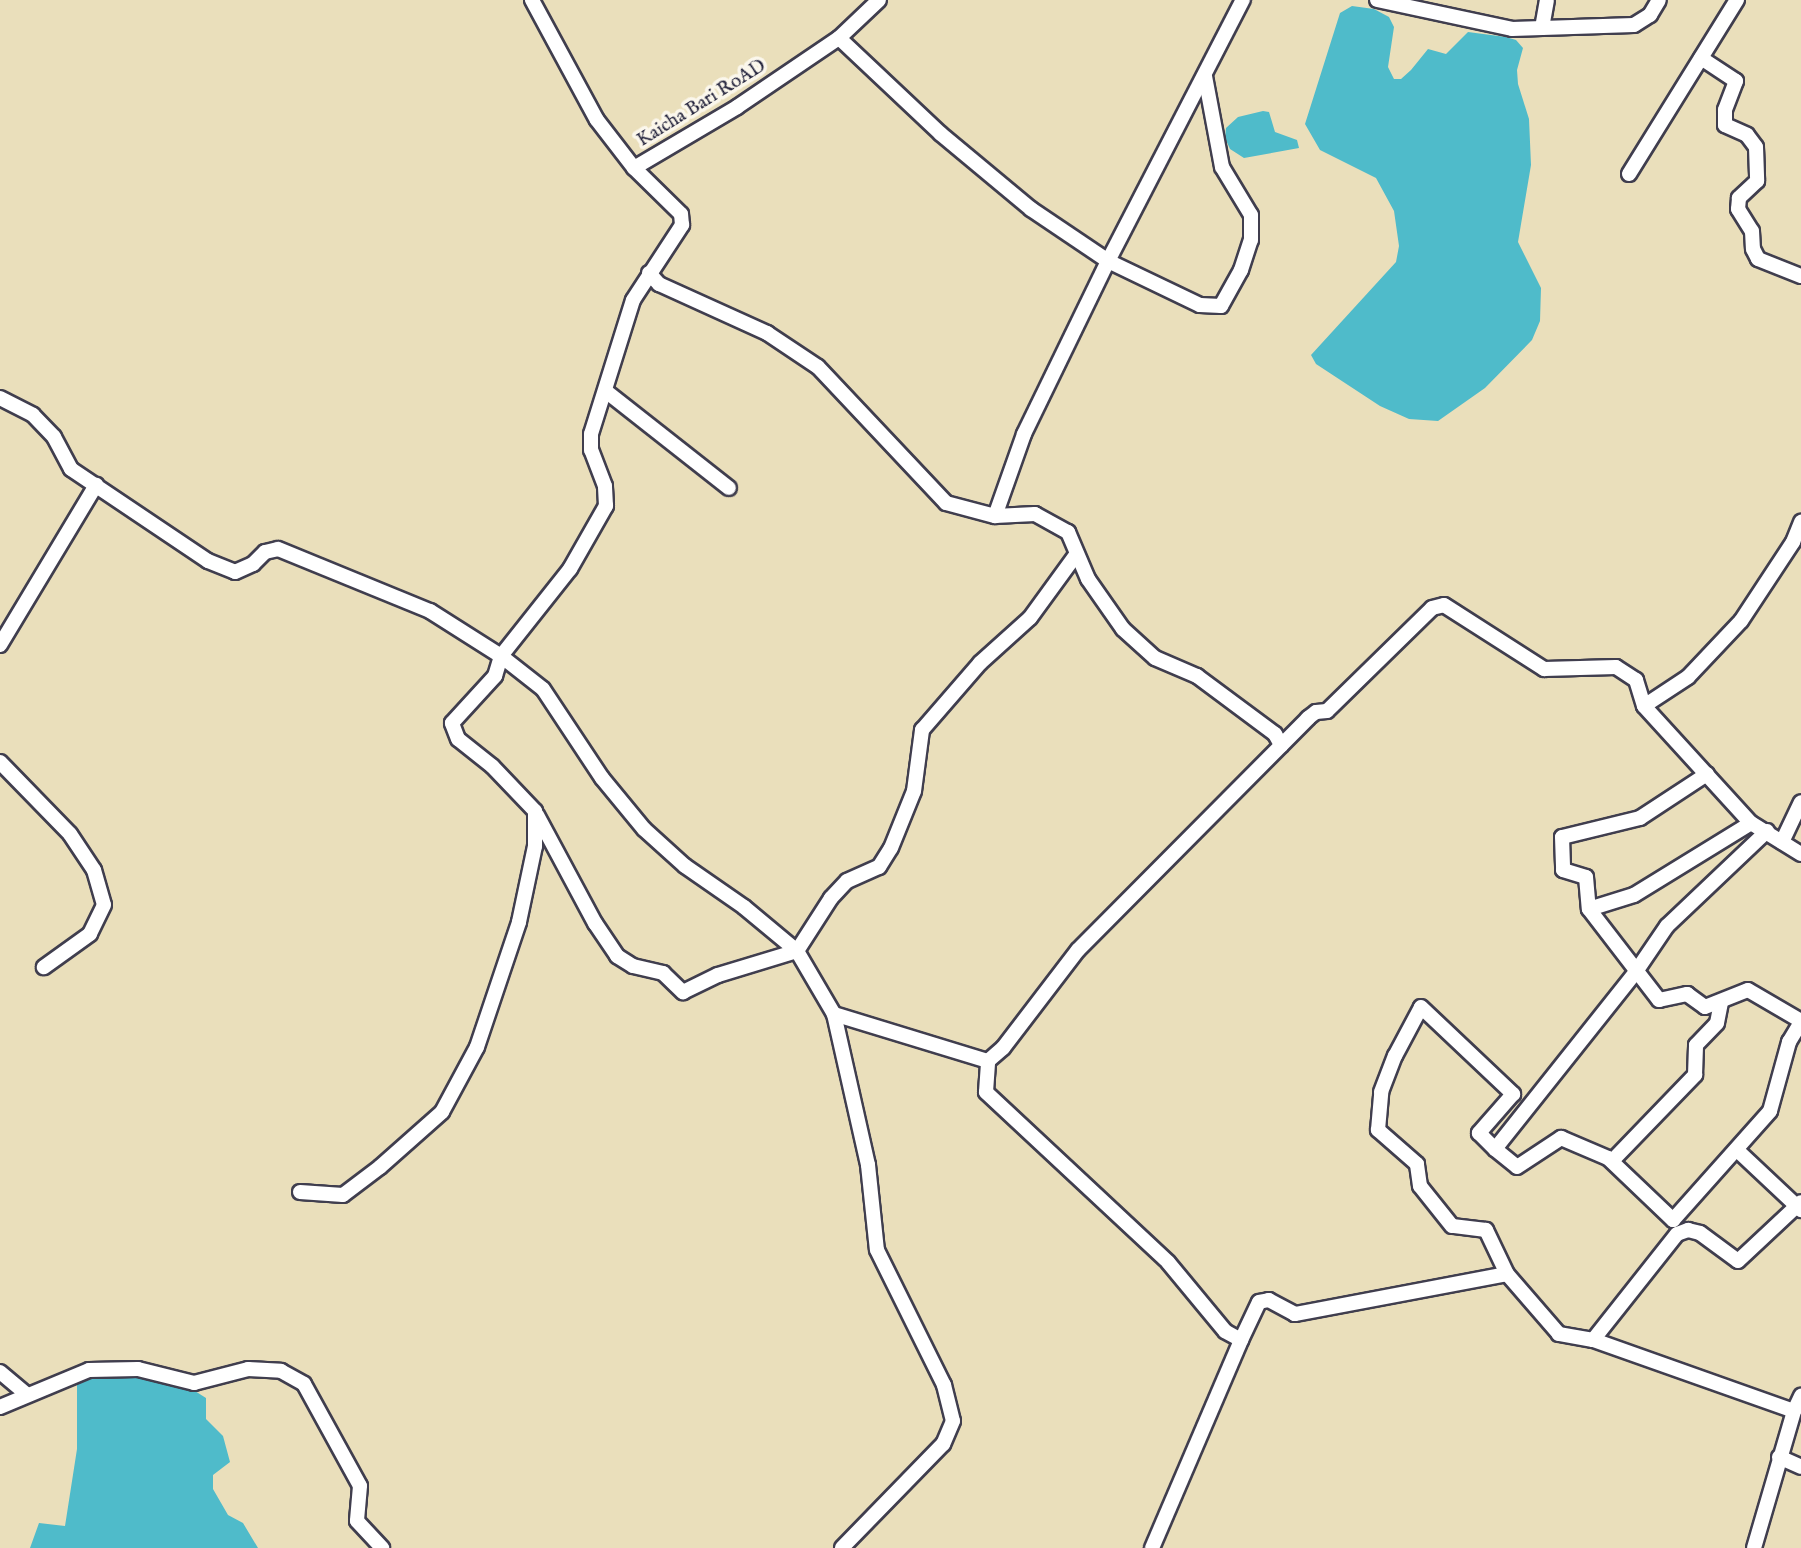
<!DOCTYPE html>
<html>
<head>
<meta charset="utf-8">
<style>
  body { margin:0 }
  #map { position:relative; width:1801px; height:1548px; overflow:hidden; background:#eadfbb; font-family:"IM FELL English",serif }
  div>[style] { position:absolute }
  .water>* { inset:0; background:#4fbbca }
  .roads { filter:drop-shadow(2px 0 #403e4e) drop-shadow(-2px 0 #403e4e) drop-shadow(0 2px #403e4e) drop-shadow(0 -2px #403e4e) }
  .street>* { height:14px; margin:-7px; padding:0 7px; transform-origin:7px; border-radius:7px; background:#fff }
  span { translate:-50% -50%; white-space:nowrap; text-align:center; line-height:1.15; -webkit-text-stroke:7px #fbf7ec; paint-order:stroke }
  .street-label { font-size:19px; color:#22223b }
</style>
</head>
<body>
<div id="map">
  <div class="water">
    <div style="clip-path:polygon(1352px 6px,1374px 9px,1389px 17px,1394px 27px,1388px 67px,1394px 79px,1401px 79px,1411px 70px,1428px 49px,1446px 54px,1468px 32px,1506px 37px,1516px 40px,1523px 48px,1517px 70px,1518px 84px,1529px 119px,1531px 165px,1518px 242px,1541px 288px,1540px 321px,1532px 340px,1485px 388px,1438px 421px,1409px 419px,1380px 406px,1316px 364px,1311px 355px,1396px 262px,1399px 246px,1394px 211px,1376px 178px,1320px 150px,1305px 124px,1340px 13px)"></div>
    <div style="clip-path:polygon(1263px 111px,1269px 112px,1275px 132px,1297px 140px,1299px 148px,1244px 158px,1230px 149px,1225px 138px,1226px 128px,1238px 117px)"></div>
    <div style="clip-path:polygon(99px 1376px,138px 1376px,187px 1386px,206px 1398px,206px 1419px,223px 1436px,230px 1462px,213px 1475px,213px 1489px,228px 1515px,243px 1523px,258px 1548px,30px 1548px,39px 1523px,65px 1526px,77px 1449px,77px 1384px,83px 1378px)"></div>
  </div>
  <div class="roads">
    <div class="street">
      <div style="left:532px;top:0;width:136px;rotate:61.6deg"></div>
      <div style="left:597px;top:120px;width:61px;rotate:52.4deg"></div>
      <div style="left:634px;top:168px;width:120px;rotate:-30.6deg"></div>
      <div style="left:737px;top:107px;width:123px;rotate:-34.1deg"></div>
      <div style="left:839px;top:38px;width:55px;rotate:-43.5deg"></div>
      <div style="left:1377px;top:0;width:138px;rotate:12.1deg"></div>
      <div style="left:1512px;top:29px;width:122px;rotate:-1.9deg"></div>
      <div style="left:1634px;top:25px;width:19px;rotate:-32deg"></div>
      <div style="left:1650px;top:15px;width:17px;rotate:-59deg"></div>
      <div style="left:1542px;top:28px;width:28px;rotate:-80deg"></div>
      <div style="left:839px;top:38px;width:140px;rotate:43.3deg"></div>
      <div style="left:941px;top:134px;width:117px;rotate:39.8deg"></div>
      <div style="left:1031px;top:209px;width:93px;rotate:34deg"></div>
      <div style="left:1108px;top:261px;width:294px;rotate:-62.7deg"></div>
      <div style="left:1701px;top:58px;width:42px;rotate:33.3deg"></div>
      <div style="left:1736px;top:81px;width:31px;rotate:111deg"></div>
      <div style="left:1725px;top:110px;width:15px;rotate:90deg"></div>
      <div style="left:1725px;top:125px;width:24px;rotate:24deg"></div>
      <div style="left:1747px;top:135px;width:15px;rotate:53deg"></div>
      <div style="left:1756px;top:147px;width:34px;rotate:88deg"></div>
      <div style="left:1757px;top:181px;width:25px;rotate:137deg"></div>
      <div style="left:1739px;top:198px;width:11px;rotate:95deg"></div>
      <div style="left:1738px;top:209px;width:26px;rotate:58deg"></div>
      <div style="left:1752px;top:231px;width:18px;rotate:87deg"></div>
      <div style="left:1753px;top:249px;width:11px;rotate:63deg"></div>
      <div style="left:1758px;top:259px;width:46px;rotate:21.6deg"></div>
      <div style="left:1629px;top:174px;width:205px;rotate:-58.2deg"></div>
      <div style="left:649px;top:273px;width:15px;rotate:48deg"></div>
      <div style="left:659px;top:284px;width:119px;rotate:24.4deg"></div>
      <div style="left:767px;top:333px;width:61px;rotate:33.7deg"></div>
      <div style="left:818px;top:367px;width:187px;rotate:46.7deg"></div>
      <div style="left:946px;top:503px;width:51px;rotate:14.9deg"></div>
      <div style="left:995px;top:516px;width:40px;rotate:-2.9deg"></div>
      <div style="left:1035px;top:514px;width:38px;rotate:29deg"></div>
      <div style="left:1068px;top:532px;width:51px;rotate:66.9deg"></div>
      <div style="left:1088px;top:579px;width:61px;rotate:55deg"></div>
      <div style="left:1123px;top:629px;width:43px;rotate:42.2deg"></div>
      <div style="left:1155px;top:658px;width:46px;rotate:23.2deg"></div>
      <div style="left:1197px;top:676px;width:97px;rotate:36.6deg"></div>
      <div style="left:1275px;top:734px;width:13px;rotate:61deg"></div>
      <div style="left:607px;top:392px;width:155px;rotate:38.2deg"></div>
      <div style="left:0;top:398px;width:37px;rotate:27deg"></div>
      <div style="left:33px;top:415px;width:30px;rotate:46deg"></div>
      <div style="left:54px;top:437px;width:36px;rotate:62deg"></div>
      <div style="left:71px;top:469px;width:165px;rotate:33.9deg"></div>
      <div style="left:208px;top:561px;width:29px;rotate:22deg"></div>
      <div style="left:235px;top:572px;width:20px;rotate:-24deg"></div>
      <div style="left:253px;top:564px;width:17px;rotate:-45deg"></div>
      <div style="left:265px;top:552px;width:13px;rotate:-13deg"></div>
      <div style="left:278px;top:549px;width:164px;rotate:22.2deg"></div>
      <div style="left:430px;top:611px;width:84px;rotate:32.4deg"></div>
      <div style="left:501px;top:656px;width:53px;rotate:38.2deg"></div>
      <div style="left:543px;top:689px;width:107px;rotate:56.5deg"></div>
      <div style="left:602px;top:778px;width:66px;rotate:50.5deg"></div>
      <div style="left:644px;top:829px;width:55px;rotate:42.1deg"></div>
      <div style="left:685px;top:866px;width:72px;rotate:34.8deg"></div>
      <div style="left:744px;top:907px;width:69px;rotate:39.7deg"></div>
      <div style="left:797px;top:951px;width:73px;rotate:59.6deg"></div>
      <div style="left:834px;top:1014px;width:155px;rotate:77.3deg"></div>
      <div style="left:868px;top:1165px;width:85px;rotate:84deg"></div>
      <div style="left:877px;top:1250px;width:151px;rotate:63.6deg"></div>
      <div style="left:944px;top:1385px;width:37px;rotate:76deg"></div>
      <div style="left:953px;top:1421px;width:25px;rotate:113deg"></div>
      <div style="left:943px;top:1444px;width:145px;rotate:134.2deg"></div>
      <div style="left:995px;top:516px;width:87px;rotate:-70.5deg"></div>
      <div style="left:1024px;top:434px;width:192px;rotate:-64.1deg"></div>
      <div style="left:1108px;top:261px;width:102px;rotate:25.6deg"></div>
      <div style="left:1200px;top:305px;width:21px;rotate:3deg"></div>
      <div style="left:1221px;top:306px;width:41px;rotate:-60.9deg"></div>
      <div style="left:1241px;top:270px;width:32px;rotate:-72deg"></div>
      <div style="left:1251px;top:240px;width:25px;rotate:-90deg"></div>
      <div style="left:1251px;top:215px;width:56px;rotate:-121.1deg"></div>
      <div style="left:1222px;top:167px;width:93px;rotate:-100.6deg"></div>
      <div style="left:0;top:645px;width:187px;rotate:-59deg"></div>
      <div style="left:1644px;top:706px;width:53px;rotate:-33.4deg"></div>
      <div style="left:1688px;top:677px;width:77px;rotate:-46.6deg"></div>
      <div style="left:1741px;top:621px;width:95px;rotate:-56.6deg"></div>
      <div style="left:1793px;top:542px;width:22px;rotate:-68deg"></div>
      <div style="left:0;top:762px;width:100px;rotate:45.8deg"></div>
      <div style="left:70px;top:834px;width:43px;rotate:56.3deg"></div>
      <div style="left:94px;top:870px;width:36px;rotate:74deg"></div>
      <div style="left:104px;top:905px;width:32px;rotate:116deg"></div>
      <div style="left:90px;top:934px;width:57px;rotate:144.3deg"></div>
      <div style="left:1707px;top:774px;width:80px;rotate:146.7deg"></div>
      <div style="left:1640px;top:818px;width:80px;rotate:166.3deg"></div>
      <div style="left:1562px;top:837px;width:33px;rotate:88deg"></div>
      <div style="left:1563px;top:870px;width:24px;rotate:17deg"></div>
      <div style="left:1586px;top:877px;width:32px;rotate:85deg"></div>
      <div style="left:1589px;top:909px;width:115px;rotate:52.4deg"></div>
      <div style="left:1659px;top:1000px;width:29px;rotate:-12deg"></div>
      <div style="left:1687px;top:994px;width:22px;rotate:36deg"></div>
      <div style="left:1705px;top:1007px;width:46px;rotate:-21.6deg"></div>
      <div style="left:1748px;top:990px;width:61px;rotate:30.3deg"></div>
      <div style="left:537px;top:815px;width:123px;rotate:61.8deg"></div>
      <div style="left:595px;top:923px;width:40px;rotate:56deg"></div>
      <div style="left:617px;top:956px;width:19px;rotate:32deg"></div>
      <div style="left:633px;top:966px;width:31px;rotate:13deg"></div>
      <div style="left:663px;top:973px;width:28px;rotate:44deg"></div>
      <div style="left:683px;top:992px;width:39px;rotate:-26deg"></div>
      <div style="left:718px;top:975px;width:83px;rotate:-16.9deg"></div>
      <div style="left:797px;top:951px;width:63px;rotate:-57.3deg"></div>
      <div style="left:831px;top:898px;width:23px;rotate:-47deg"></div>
      <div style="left:847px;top:881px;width:35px;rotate:-24deg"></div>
      <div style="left:879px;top:867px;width:22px;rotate:-58deg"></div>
      <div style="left:891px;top:848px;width:61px;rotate:-68deg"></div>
      <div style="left:914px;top:791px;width:62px;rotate:-82.5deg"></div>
      <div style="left:922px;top:730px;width:89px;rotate:-49.1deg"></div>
      <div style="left:980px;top:663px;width:67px;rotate:-42deg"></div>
      <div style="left:1030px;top:618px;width:78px;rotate:-53.9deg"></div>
      <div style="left:1782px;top:842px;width:44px;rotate:-64.6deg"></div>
      <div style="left:1589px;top:909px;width:47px;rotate:-17.3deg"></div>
      <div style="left:1634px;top:895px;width:137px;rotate:-31.6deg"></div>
      <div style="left:834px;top:1014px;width:161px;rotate:17deg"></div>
      <div style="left:1495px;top:1149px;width:225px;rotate:-51.5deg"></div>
      <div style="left:1635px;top:973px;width:57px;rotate:-55.8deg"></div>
      <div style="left:1667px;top:926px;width:138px;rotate:-43.5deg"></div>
      <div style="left:1737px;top:1150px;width:88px;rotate:43.2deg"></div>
      <div style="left:1612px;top:1161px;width:120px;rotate:-46deg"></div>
      <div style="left:1695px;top:1075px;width:30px;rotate:-88deg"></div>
      <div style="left:1696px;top:1045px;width:30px;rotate:-46deg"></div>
      <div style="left:1717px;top:1023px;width:21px;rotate:-79deg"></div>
      <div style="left:300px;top:1192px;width:43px;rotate:4deg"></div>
      <div style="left:343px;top:1195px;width:46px;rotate:-37.1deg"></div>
      <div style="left:380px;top:1167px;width:83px;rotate:-41.6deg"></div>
      <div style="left:442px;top:1112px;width:74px;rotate:-61.7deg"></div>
      <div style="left:477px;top:1047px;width:132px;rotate:-71.4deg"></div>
      <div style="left:519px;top:922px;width:78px;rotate:-78.1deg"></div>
      <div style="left:535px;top:846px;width:35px;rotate:-90deg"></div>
      <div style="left:535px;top:811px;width:62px;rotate:-133.7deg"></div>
      <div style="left:492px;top:766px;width:43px;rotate:-141.5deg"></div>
      <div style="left:458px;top:739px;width:17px;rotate:-111deg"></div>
      <div style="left:452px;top:723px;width:64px;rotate:-47.5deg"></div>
      <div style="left:495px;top:676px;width:21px;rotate:-73deg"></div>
      <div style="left:501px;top:656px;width:111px;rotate:-51.6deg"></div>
      <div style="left:570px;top:569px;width:73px;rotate:-60.3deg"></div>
      <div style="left:606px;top:506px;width:20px;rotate:-93deg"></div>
      <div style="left:605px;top:486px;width:39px;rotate:-111deg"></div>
      <div style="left:591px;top:450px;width:16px;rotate:-90deg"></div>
      <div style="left:591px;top:434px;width:140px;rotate:-72.6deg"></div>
      <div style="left:633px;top:300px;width:90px;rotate:-56.8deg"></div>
      <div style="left:682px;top:225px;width:11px;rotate:-95deg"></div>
      <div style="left:681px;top:214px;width:66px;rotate:-135.6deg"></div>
      <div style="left:1507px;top:1274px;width:49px;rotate:-115.5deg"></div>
      <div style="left:1486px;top:1230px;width:34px;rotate:-173deg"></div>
      <div style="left:1452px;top:1226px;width:51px;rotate:-128.7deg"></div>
      <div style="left:1420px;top:1186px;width:22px;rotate:-98deg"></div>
      <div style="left:1417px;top:1164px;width:52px;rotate:-138.9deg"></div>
      <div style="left:1378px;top:1130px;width:38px;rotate:-85deg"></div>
      <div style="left:1381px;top:1092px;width:39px;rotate:-69deg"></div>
      <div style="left:1395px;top:1056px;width:55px;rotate:-62deg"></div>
      <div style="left:1421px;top:1007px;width:127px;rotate:43.4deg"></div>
      <div style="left:1513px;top:1094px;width:52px;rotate:131.1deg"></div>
      <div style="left:1479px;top:1133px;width:23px;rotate:45deg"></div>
      <div style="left:1495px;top:1149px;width:28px;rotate:39deg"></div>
      <div style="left:1517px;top:1167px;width:53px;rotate:-33.4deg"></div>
      <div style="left:1561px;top:1138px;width:51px;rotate:23.1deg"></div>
      <div style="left:1608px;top:1158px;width:90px;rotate:43.6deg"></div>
      <div style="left:1673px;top:1220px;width:146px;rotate:-48.3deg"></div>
      <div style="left:1770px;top:1111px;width:72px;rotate:-74.6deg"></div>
      <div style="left:1789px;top:1042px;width:23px;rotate:-59deg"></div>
      <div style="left:1593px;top:1340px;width:135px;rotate:-51.6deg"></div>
      <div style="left:1677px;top:1234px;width:12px;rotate:-20deg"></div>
      <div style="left:1688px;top:1230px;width:12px;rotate:14deg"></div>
      <div style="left:1700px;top:1233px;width:47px;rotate:36.4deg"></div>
      <div style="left:1738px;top:1261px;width:86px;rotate:-43.1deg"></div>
      <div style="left:0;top:1372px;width:35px;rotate:40deg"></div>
      <div style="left:0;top:1407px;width:96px;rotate:-22.6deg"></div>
      <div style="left:89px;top:1370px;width:49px;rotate:-1.2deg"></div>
      <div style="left:138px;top:1369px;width:58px;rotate:14deg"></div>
      <div style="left:194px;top:1383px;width:56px;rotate:-14.5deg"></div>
      <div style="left:248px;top:1369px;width:33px;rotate:3deg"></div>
      <div style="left:281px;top:1371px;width:26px;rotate:29deg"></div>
      <div style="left:304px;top:1384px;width:116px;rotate:61.2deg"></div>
      <div style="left:360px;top:1486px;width:35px;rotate:95deg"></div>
      <div style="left:357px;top:1521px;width:37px;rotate:47deg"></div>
      <div style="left:1794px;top:1411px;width:17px;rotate:-65deg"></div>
      <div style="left:1779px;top:1457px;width:24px;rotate:24deg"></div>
      <div style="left:1152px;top:1548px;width:226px;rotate:-66.8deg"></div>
      <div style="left:1754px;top:1548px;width:143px;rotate:-73.7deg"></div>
      <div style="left:1794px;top:1411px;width:213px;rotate:-160.5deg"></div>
      <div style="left:1593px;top:1340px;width:35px;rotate:-170deg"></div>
      <div style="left:1559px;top:1334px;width:79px;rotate:-130.9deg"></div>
      <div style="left:1507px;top:1274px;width:216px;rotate:169.3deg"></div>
      <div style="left:1295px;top:1314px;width:30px;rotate:-152deg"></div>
      <div style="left:1269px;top:1300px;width:10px;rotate:169deg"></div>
      <div style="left:1259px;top:1302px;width:42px;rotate:115.3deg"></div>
      <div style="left:1241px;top:1340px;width:18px;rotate:-151deg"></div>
      <div style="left:1225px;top:1331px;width:89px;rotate:-129.6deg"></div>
      <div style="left:1168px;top:1262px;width:249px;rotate:-137deg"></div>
      <div style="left:986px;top:1092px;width:31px;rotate:-86deg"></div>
      <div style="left:988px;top:1061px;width:20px;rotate:-41deg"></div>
      <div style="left:1003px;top:1048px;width:123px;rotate:-52.6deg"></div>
      <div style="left:1078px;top:950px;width:327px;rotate:-45.2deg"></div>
      <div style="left:1308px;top:718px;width:10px;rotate:-37deg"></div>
      <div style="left:1316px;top:712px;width:11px;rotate:-5deg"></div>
      <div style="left:1327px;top:711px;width:147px;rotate:-44.4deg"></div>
      <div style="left:1432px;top:608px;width:12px;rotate:-14deg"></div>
      <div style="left:1444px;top:605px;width:119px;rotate:32.6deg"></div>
      <div style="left:1544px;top:669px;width:72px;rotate:-1.6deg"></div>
      <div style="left:1616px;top:667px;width:24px;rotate:33deg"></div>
      <div style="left:1636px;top:680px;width:27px;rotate:73deg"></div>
      <div style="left:1644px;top:706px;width:159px;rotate:47.6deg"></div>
      <div style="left:1751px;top:823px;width:59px;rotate:31.8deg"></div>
    </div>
  </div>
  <div class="street-label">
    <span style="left:702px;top:104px;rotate:-32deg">Kaicha Bari RoAD</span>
  </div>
</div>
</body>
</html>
